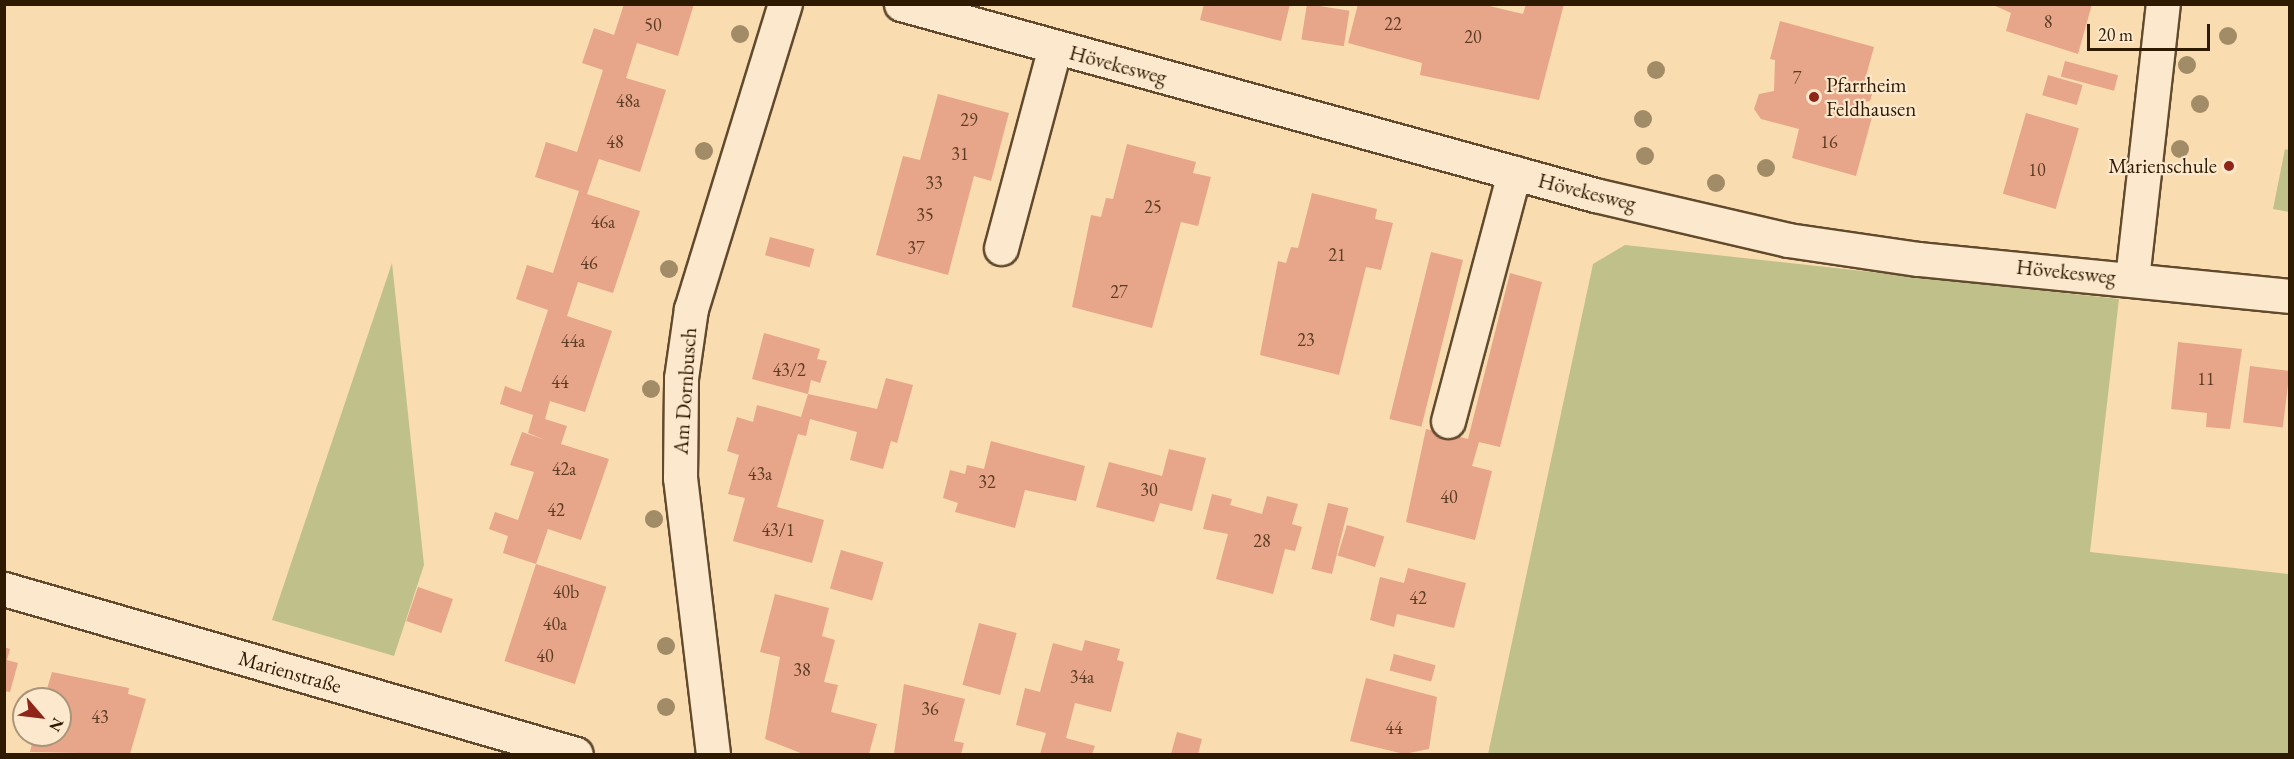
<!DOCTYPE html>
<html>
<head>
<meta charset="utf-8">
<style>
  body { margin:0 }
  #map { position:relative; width:2294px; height:759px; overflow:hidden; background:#fadcb1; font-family:"EB Garamond",serif }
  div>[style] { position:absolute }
  .green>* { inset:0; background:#c0c08a }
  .building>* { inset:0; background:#e7a589; transform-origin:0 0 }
  .roads { filter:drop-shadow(2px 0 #614a2d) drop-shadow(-2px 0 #614a2d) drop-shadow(0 2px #614a2d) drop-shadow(0 -2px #614a2d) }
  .minor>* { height:33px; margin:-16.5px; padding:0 16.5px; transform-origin:16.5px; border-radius:16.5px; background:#fce8cc }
  .trees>* { width:18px; height:18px; margin:-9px; border-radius:50%; background:#a28c67 }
  .dots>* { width:16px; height:16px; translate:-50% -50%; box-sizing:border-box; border:3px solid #fce8cc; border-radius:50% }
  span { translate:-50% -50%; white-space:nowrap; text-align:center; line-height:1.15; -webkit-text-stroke:4.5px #fce8cc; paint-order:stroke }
  .number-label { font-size:18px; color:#5c3c23 }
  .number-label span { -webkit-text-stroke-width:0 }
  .street-label { font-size:21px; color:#2e1901 }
  .poi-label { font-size:21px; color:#2e1901 }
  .left { translate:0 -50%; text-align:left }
  .right { translate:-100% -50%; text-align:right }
  .frame { position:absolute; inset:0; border:6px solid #2e1901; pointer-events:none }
  .north { position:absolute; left:12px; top:687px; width:60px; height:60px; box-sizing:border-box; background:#fce8cc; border:2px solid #aa957b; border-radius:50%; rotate:118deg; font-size:16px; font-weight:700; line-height:24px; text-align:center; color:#2e1901 }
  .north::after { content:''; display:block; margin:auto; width:21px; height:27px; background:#8f2418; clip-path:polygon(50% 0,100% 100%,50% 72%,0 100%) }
  .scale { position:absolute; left:2087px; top:24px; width:123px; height:27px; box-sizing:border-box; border:3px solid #2e1901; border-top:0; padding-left:8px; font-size:18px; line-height:21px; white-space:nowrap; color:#2e1901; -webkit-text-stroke:4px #fce8cc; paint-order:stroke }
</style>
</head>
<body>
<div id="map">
  <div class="green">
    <div style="clip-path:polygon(2285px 149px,2289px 150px,2289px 212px,2273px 209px)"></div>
    <div style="clip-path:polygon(1625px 245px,2119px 299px,2090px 552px,2289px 574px,2289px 754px,1488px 754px,1593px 264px)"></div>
    <div style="clip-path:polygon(392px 263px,424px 565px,394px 656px,272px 620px)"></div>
  </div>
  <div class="building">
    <div style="clip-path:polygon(624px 4px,694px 4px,678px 56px,637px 43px,626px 78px,666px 90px,640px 172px,599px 159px,587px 194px,640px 211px,613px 293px,578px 282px,567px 316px,612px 331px,585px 412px,550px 401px,545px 419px,567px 426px,561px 444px,609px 459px,581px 540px,548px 529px,536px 564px,503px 553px,508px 536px,489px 529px,495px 512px,518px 520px,534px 472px,510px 465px,522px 432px,545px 440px,528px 433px,533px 415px,500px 404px,505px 386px,521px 392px,548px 310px,516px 299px,527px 265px,553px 273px,579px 191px,535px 177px,546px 142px,577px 152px,603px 70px,582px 63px,594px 28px,614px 35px)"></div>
    <div style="clip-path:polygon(1204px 4px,1290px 4px,1281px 41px,1200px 20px)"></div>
    <div style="left:1307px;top:4px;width:43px;height:36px;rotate:9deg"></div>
    <div style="clip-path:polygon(1358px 4px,1481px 4px,1523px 14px,1526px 4px,1564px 4px,1539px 100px,1420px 75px,1422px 63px,1348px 43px)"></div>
    <div style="clip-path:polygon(1991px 4px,2092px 4px,2078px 54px,2006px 31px,2011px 13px)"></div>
    <div style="clip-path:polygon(1780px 21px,1874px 47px,1864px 83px,1873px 91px,1870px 101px,1859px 103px,1856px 113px,1872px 117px,1856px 176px,1792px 158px,1799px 129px,1761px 119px,1754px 109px,1759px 94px,1774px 91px,1775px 60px,1770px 59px)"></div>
    <div style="left:2065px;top:61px;width:55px;height:16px;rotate:15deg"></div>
    <div style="left:2048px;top:75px;width:36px;height:21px;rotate:16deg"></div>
    <div style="clip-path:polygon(938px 94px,1009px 113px,991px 181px,974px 176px,948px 275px,876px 255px,903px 156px,920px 160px)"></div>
    <div style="left:2026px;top:113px;width:55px;height:84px;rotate:16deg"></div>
    <div style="clip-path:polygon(1127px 144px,1196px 162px,1193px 173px,1211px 177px,1198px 226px,1181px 222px,1152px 328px,1072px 307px,1091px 215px,1101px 217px,1106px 198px,1113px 199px)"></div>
    <div style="clip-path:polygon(1312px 193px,1377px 209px,1375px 219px,1393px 223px,1381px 270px,1366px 267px,1339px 375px,1260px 355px,1278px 261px,1286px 263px,1291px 247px,1298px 248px)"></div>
    <div style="left:770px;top:237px;width:46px;height:19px;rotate:15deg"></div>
    <div style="left:1431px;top:252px;width:33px;height:172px;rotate:14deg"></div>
    <div style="clip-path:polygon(1510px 273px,1542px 282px,1500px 447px,1479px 442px,1472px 466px,1492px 471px,1475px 540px,1406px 522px,1426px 429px,1468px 439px)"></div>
    <div style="clip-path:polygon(764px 333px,820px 349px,817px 359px,827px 361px,820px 383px,811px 380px,808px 394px,752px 379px)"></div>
    <div style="clip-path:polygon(2178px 342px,2242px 349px,2230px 429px,2206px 427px,2207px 413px,2171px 409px)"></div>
    <div style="left:2250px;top:366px;width:40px;height:57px;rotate:7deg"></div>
    <div style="clip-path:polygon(886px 378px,913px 385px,897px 443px,891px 441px,883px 469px,850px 460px,857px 432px,810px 419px,806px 436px,798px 434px,777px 507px,824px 520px,812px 563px,733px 541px,745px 498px,728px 494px,739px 455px,727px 451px,737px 417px,753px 422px,757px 405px,801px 417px,808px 394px,877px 409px)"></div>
    <div style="clip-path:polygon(991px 441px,1085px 466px,1076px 501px,1025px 490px,1015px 528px,955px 512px,958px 503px,943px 498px,950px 470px,965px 474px,967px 465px,984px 469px)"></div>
    <div style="clip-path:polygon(1169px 449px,1206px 458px,1192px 511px,1160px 503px,1154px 522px,1096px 507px,1109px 462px,1162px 476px)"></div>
    <div style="clip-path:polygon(1212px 494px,1232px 499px,1230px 505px,1262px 514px,1267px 496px,1298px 504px,1292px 524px,1302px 527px,1295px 551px,1285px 549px,1273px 594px,1216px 579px,1228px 534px,1203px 529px)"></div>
    <div style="left:1328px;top:503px;width:21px;height:68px;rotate:14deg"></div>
    <div style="left:1347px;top:525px;width:39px;height:32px;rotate:17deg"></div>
    <div style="left:841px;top:550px;width:44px;height:40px;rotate:16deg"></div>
    <div style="left:536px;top:564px;width:74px;height:102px;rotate:18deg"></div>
    <div style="clip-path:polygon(1408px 568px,1466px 583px,1454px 628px,1397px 614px,1394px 627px,1370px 620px,1380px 577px,1404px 583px)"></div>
    <div style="left:418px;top:587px;width:37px;height:36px;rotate:19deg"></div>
    <div style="clip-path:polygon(775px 594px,829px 608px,822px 636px,835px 640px,824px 682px,838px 685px,831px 712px,877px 724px,869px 754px,803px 754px,765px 739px,780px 657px,760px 652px)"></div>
    <div style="left:979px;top:623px;width:39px;height:64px;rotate:15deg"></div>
    <div style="clip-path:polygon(1085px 640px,1120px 649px,1117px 660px,1124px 662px,1111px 712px,1075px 703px,1066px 738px,1095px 746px,1092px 754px,1040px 754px,1046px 733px,1016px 725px,1025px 688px,1040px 692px,1053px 643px,1082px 651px)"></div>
    <div style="clip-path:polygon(4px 647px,10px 649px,7px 660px,18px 663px,10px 692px,4px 691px)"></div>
    <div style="left:1394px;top:654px;width:43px;height:17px;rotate:15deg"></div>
    <div style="clip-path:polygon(52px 672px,129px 688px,128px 694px,146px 699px,130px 754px,30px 752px,34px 735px,60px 735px,60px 699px,44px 699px)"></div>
    <div style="clip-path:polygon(1366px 678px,1437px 697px,1429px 749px,1404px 754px,1350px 741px)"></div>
    <div style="clip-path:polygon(904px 684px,965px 699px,954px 741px,964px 743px,961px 754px,894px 754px)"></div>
    <div style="clip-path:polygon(1177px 732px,1202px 739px,1198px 754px,1171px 754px)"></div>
  </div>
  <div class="roads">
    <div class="minor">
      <div style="left:901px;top:4px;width:720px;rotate:15.39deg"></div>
      <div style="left:1595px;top:195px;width:198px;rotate:13.1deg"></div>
      <div style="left:1788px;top:240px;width:132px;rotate:8.3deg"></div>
      <div style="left:1919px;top:259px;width:373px;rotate:5.7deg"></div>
      <div style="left:1001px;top:248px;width:208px;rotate:-75deg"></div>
      <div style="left:2132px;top:279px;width:277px;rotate:-83.6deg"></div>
      <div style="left:1448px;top:421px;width:257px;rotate:-75.1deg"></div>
      <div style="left:4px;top:589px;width:595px;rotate:16.09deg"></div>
      <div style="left:713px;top:754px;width:278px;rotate:-96.8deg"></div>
      <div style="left:680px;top:478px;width:100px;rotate:-89.4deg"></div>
      <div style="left:681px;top:378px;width:70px;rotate:-81.8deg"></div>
      <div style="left:691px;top:309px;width:319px;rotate:-72.9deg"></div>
    </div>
  </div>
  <div class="trees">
    <div style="left:740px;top:34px"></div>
    <div style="left:2228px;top:36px"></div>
    <div style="left:2187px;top:65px"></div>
    <div style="left:1656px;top:70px"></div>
    <div style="left:2200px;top:104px"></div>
    <div style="left:1643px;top:119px"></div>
    <div style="left:2180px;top:149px"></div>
    <div style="left:704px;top:151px"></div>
    <div style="left:1645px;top:156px"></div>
    <div style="left:1766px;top:168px"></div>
    <div style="left:1716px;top:183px"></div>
    <div style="left:669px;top:269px"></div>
    <div style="left:651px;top:389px"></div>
    <div style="left:654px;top:519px"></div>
    <div style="left:666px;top:646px"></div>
    <div style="left:666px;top:707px"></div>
  </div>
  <div class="dots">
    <div style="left:1814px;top:97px;background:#8f2418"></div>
    <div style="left:2229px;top:166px;background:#8f2418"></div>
  </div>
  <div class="number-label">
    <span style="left:2048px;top:22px">8</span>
    <span style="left:1393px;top:24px">22</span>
    <span style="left:653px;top:25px">50</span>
    <span style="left:1473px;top:37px">20</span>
    <span style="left:1797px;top:78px">7</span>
    <span style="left:628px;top:101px">48a</span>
    <span style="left:969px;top:120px">29</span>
    <span style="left:615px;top:142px">48</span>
    <span style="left:1829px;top:142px">16</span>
    <span style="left:960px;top:154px">31</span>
    <span style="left:2037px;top:170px">10</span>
    <span style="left:934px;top:183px">33</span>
    <span style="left:1153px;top:207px">25</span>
    <span style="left:925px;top:215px">35</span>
    <span style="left:603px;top:222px">46a</span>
    <span style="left:916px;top:248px">37</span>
    <span style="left:1337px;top:255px">21</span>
    <span style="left:589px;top:263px">46</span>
    <span style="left:1119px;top:292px">27</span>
    <span style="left:1306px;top:340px">23</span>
    <span style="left:573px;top:341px">44a</span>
    <span style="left:789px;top:370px">43/2</span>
    <span style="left:2206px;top:379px">11</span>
    <span style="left:560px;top:382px">44</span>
    <span style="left:564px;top:469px">42a</span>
    <span style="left:760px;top:474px">43a</span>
    <span style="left:987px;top:482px">32</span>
    <span style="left:1149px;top:490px">30</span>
    <span style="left:1449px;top:497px">40</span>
    <span style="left:556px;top:510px">42</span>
    <span style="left:778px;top:530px">43/1</span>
    <span style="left:1262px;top:541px">28</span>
    <span style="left:566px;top:592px">40b</span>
    <span style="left:1418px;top:598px">42</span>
    <span style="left:555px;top:624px">40a</span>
    <span style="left:545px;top:656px">40</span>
    <span style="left:802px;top:670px">38</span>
    <span style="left:1082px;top:677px">34a</span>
    <span style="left:930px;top:709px">36</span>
    <span style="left:100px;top:717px">43</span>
    <span style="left:1394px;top:728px">44</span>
  </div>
  <div class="street-label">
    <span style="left:1118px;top:65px;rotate:15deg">Hövekesweg</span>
    <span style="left:1587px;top:192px;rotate:14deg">Hövekesweg</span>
    <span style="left:2066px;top:272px;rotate:6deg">Hövekesweg</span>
    <span style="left:685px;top:391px;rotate:-86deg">Am Dornbusch</span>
    <span style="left:290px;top:672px;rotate:16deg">Marienstraße</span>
  </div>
  <div class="poi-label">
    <span class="left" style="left:1826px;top:97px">Pfarrheim<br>Feldhausen</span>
    <span class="right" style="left:2217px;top:166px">Marienschule</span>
  </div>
  <div class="frame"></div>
  <div class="north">N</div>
  <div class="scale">20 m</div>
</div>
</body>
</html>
